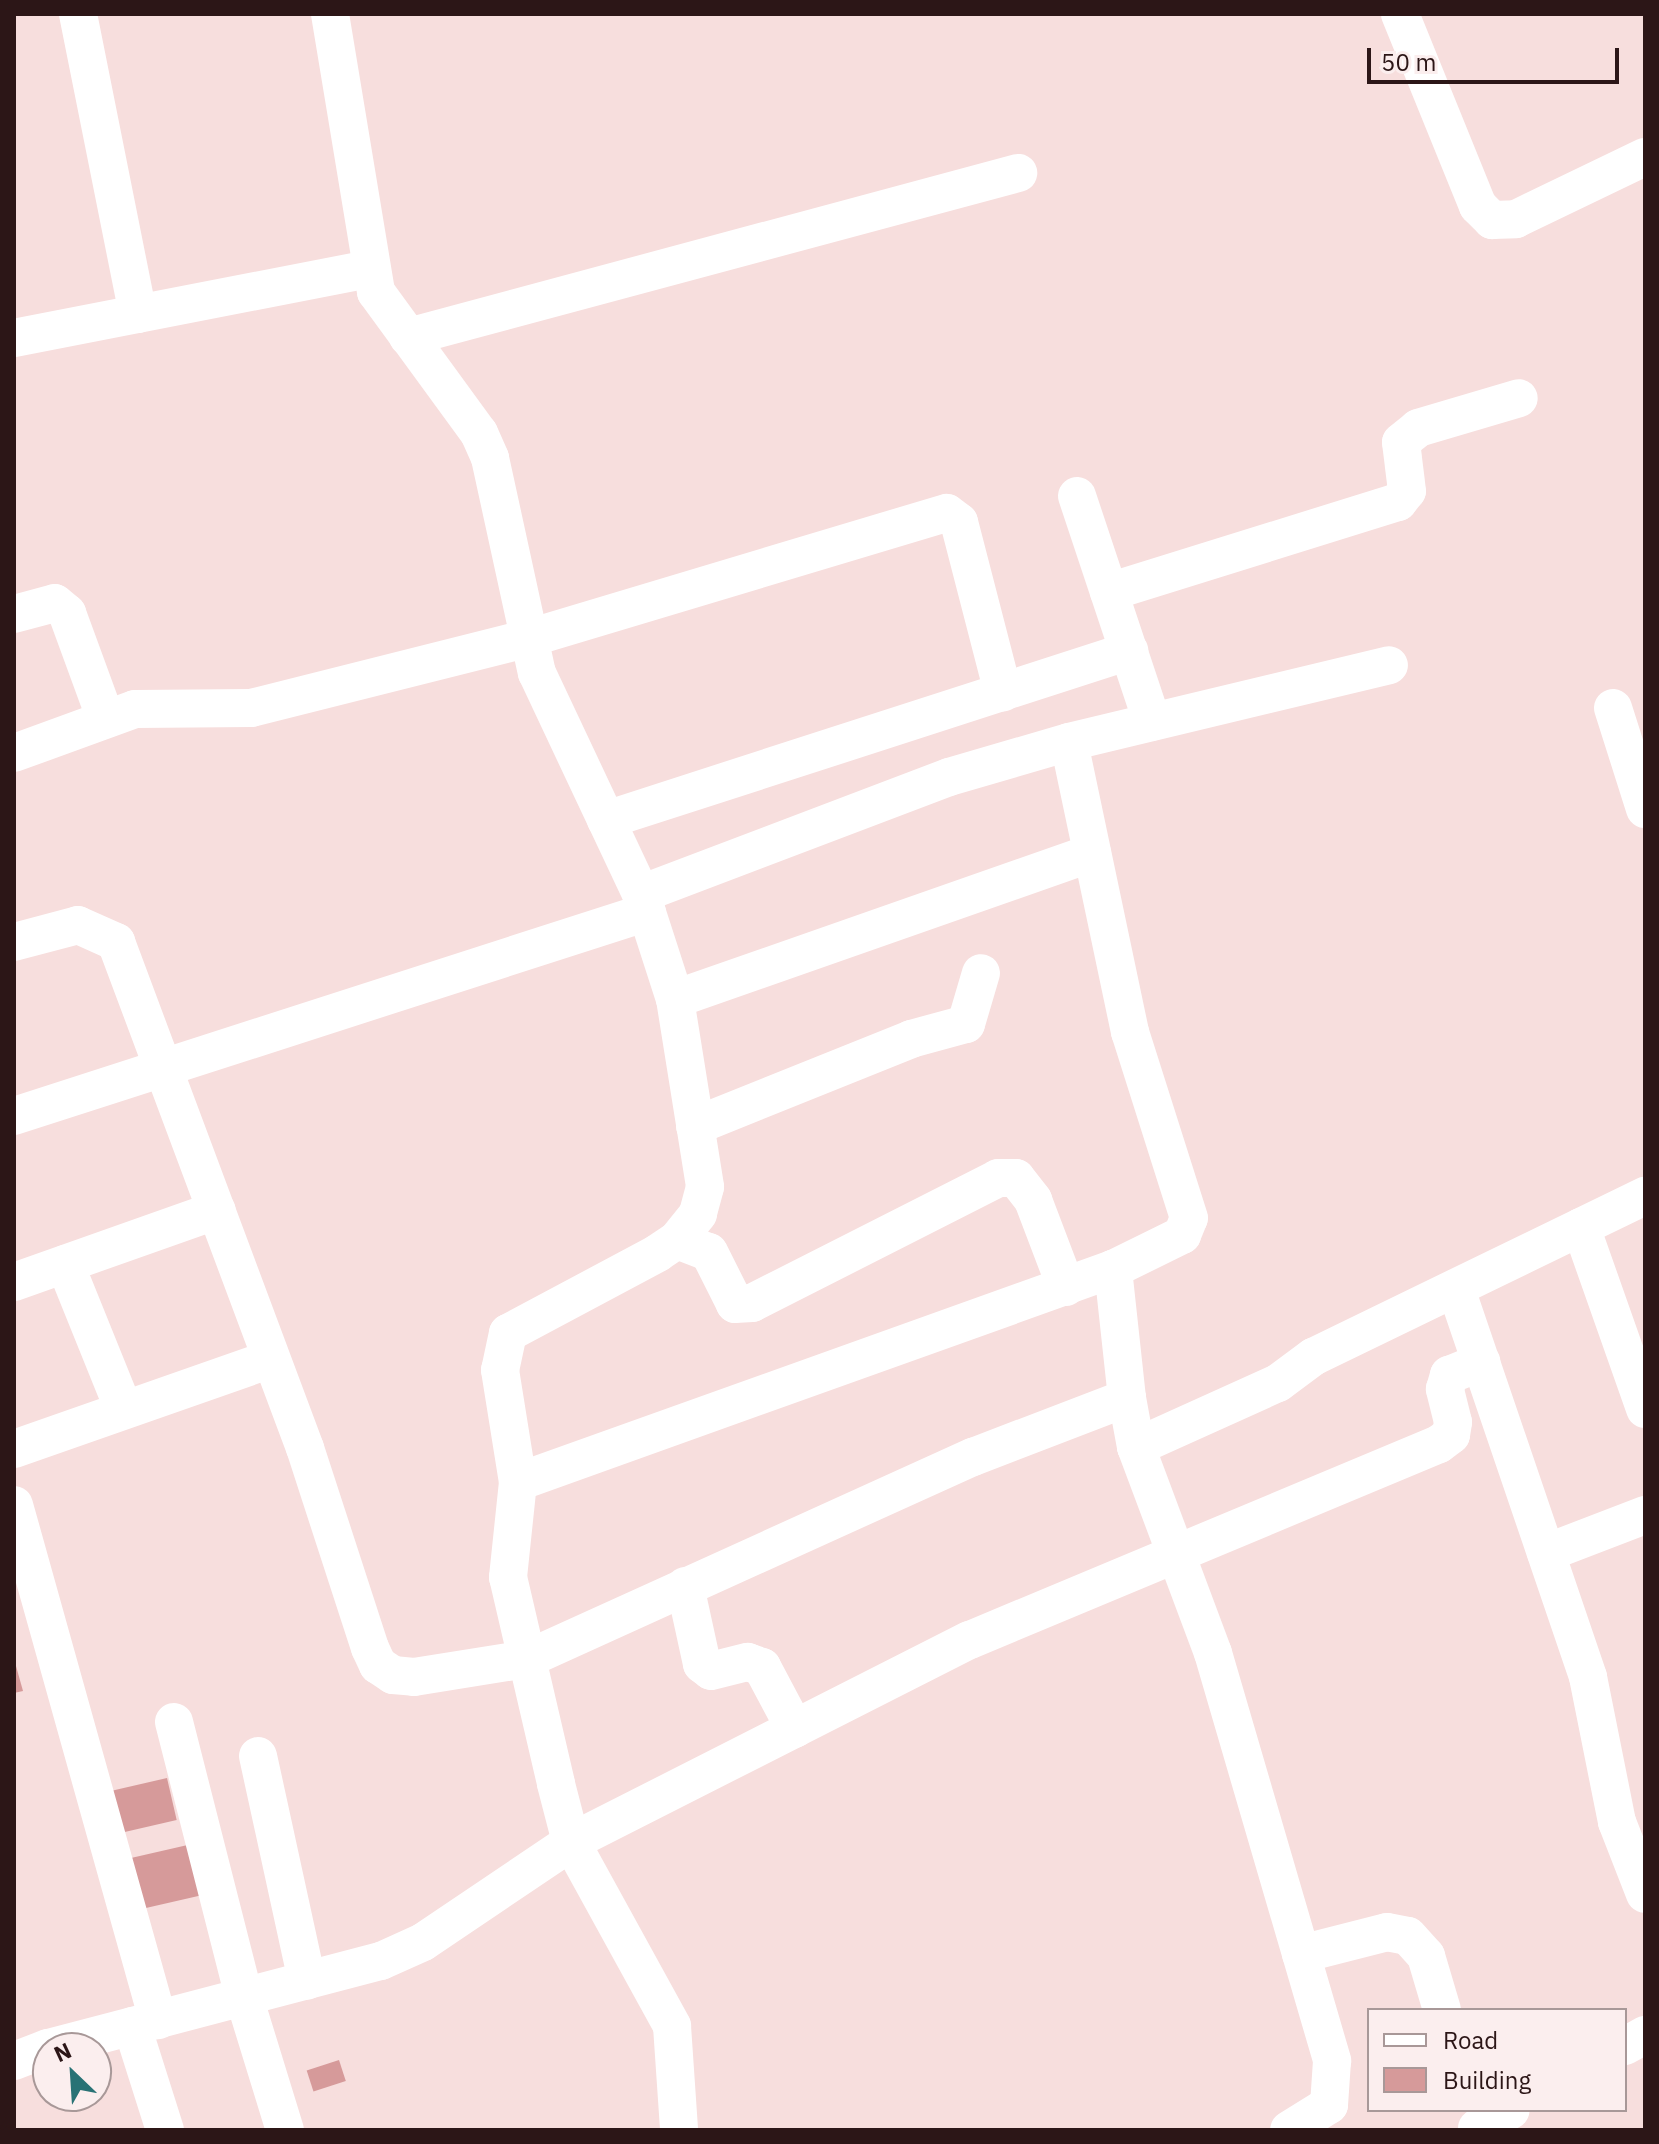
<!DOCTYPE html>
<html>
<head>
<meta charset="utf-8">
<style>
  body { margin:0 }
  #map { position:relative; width:1659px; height:2144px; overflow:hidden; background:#f7dedd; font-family:"IBM Plex Sans",sans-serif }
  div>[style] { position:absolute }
  .building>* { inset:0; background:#d69a9a; transform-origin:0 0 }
  .street>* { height:38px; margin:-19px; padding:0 19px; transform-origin:19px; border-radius:19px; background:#fff }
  span { translate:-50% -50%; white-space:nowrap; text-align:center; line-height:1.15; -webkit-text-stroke:7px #fbeeee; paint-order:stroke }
  .frame { position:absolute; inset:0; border:16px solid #2c1617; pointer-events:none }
  .legend { position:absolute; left:1367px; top:2008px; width:260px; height:104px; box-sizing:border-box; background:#fbeeee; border:2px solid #a89898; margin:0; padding:10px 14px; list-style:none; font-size:24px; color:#2c1617 }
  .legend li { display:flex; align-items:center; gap:16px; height:40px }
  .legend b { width:40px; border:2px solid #a89898 }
  .north { position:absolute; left:32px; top:2032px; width:80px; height:80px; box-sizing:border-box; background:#fbeeee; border:2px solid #a89898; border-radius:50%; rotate:335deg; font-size:22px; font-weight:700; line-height:32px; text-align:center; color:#2c1617 }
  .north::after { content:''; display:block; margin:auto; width:28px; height:36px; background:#287275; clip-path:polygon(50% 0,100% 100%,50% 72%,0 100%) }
  .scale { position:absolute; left:1367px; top:48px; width:252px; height:36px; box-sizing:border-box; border:4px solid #2c1617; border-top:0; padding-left:10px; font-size:24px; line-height:28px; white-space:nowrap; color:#2c1617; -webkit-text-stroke:6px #fbeeee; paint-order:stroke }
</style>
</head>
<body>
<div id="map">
  <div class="building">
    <div style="clip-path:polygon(14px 1659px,23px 1691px,14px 1693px)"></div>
    <div style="left:167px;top:1778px;width:43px;height:60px;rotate:77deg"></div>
    <div style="left:192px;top:1844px;width:52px;height:66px;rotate:77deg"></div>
    <div style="left:339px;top:2060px;width:22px;height:34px;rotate:72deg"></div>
  </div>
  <div class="street">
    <div style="left:78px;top:14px;width:306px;rotate:78.7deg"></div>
    <div style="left:330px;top:14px;width:282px;rotate:80.6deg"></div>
    <div style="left:376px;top:292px;width:175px;rotate:53.9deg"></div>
    <div style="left:479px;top:433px;width:27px;rotate:66deg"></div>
    <div style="left:490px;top:458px;width:220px;rotate:77.7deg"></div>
    <div style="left:537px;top:673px;width:244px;rotate:64.8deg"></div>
    <div style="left:641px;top:894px;width:110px;rotate:72.1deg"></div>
    <div style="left:675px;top:999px;width:190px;rotate:80.9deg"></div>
    <div style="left:705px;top:1187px;width:28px;rotate:105deg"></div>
    <div style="left:698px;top:1214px;width:33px;rotate:129deg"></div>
    <div style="left:677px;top:1240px;width:23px;rotate:146deg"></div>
    <div style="left:658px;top:1253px;width:170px;rotate:151.9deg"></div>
    <div style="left:508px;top:1333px;width:38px;rotate:102deg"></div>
    <div style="left:500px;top:1370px;width:113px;rotate:80.9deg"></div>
    <div style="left:518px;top:1482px;width:96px;rotate:96deg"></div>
    <div style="left:508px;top:1577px;width:212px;rotate:76.9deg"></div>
    <div style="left:556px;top:1784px;width:60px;rotate:75.5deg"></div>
    <div style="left:571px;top:1842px;width:210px;rotate:61.2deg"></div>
    <div style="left:672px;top:2026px;width:104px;rotate:86.1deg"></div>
    <div style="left:1400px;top:14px;width:207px;rotate:67.9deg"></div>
    <div style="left:1478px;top:206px;width:20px;rotate:45deg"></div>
    <div style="left:1492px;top:220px;width:24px;rotate:-2deg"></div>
    <div style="left:1516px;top:219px;width:143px;rotate:-25.7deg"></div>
    <div style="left:408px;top:337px;width:632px;rotate:-15.05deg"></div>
    <div style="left:14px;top:338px;width:361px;rotate:-11deg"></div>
    <div style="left:1077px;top:496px;width:238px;rotate:71.6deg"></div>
    <div style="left:1109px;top:592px;width:303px;rotate:-17.3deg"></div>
    <div style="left:1398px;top:502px;width:14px;rotate:-51deg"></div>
    <div style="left:1407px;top:491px;width:49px;rotate:-97deg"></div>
    <div style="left:1401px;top:442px;width:22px;rotate:-39deg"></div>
    <div style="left:1418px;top:428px;width:105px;rotate:-16.5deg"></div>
    <div style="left:14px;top:614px;width:42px;rotate:-15deg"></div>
    <div style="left:55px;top:603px;width:16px;rotate:40deg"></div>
    <div style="left:67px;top:613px;width:111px;rotate:69.9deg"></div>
    <div style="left:1613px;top:708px;width:106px;rotate:72.4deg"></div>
    <div style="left:1069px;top:742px;width:329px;rotate:-13.5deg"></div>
    <div style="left:14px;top:753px;width:129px;rotate:-20deg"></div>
    <div style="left:135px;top:709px;width:116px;rotate:-0.5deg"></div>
    <div style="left:251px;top:708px;width:284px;rotate:-14.1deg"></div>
    <div style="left:526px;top:639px;width:439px;rotate:-16.7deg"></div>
    <div style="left:947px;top:513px;width:15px;rotate:37deg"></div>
    <div style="left:959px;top:522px;width:176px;rotate:75.5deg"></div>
    <div style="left:606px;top:820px;width:550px;rotate:-17.91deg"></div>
    <div style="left:14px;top:942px;width:66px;rotate:-14.9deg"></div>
    <div style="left:78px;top:925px;width:42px;rotate:24.1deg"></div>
    <div style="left:116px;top:942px;width:540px;rotate:69.52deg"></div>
    <div style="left:305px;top:1448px;width:210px;rotate:72deg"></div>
    <div style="left:370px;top:1648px;width:19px;rotate:65deg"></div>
    <div style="left:378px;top:1665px;width:18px;rotate:34deg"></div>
    <div style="left:393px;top:1675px;width:21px;rotate:5deg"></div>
    <div style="left:414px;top:1677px;width:114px;rotate:-9.1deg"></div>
    <div style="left:527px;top:1659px;width:490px;rotate:-24.4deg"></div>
    <div style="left:973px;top:1457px;width:165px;rotate:-21deg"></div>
    <div style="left:1127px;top:1398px;width:130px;rotate:-96.2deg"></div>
    <div style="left:1113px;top:1269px;width:77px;rotate:-26.2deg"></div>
    <div style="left:1182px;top:1235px;width:18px;rotate:-68deg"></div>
    <div style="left:1189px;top:1218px;width:195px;rotate:-107.6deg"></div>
    <div style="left:1130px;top:1032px;width:296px;rotate:-101.9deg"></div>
    <div style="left:1069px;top:742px;width:125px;rotate:163.7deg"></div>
    <div style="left:949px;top:777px;width:329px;rotate:159.2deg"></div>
    <div style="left:675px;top:999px;width:442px;rotate:-19.3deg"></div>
    <div style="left:14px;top:1116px;width:665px;rotate:-17.86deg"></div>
    <div style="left:695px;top:1126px;width:233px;rotate:-21.9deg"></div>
    <div style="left:911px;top:1039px;width:57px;rotate:-15.3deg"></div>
    <div style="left:966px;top:1024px;width:53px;rotate:-73.6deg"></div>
    <div style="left:1581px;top:1227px;width:193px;rotate:70.6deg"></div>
    <div style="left:677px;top:1240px;width:34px;rotate:21deg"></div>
    <div style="left:709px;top:1252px;width:58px;rotate:63.4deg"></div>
    <div style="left:735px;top:1304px;width:17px;rotate:-3deg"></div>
    <div style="left:752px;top:1303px;width:276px;rotate:-26.9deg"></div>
    <div style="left:998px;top:1178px;width:18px"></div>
    <div style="left:1016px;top:1178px;width:28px;rotate:52deg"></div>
    <div style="left:1033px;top:1200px;width:93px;rotate:69.2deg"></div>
    <div style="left:65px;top:1264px;width:157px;rotate:68deg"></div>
    <div style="left:14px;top:1282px;width:215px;rotate:-19.5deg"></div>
    <div style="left:1456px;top:1289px;width:410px;rotate:71.2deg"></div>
    <div style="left:1588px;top:1677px;width:148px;rotate:78.7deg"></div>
    <div style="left:1617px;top:1822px;width:77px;rotate:68.7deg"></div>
    <div style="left:1127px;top:1398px;width:50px;rotate:79.6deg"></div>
    <div style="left:1136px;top:1447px;width:220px;rotate:69.5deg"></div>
    <div style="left:1213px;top:1653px;width:425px;rotate:73.7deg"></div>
    <div style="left:1332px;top:2061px;width:44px;rotate:93.9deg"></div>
    <div style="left:1329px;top:2105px;width:47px;rotate:148deg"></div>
    <div style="left:1136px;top:1447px;width:156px;rotate:-24.3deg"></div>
    <div style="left:1278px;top:1383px;width:44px;rotate:-36.6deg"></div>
    <div style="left:1313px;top:1357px;width:369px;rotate:-25.9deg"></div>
    <div style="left:14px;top:1449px;width:272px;rotate:-19.3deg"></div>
    <div style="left:518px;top:1482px;width:632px;rotate:-19.7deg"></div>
    <div style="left:14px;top:1505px;width:535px;rotate:74.38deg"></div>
    <div style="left:1546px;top:1553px;width:106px;rotate:-21deg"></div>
    <div style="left:685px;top:1586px;width:80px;rotate:77.7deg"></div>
    <div style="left:702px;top:1664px;width:11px;rotate:38deg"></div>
    <div style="left:711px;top:1671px;width:38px;rotate:-14deg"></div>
    <div style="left:748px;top:1662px;width:15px;rotate:20deg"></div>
    <div style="left:762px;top:1667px;width:70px;rotate:62deg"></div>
    <div style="left:174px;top:1722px;width:284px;rotate:75.7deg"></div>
    <div style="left:244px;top:1997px;width:139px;rotate:72.9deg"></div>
    <div style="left:258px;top:1756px;width:230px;rotate:77.7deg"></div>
    <div style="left:1301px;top:1954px;width:89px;rotate:-14.3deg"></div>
    <div style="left:1387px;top:1932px;width:21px;rotate:11deg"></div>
    <div style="left:1408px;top:1936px;width:27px;rotate:48deg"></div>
    <div style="left:1426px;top:1956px;width:56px;rotate:73.5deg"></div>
    <div style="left:132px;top:2026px;width:109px;rotate:72.4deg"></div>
    <div style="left:1625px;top:2046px;width:23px;rotate:-29deg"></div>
    <div style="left:49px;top:2048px;width:343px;rotate:-14.7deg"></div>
    <div style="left:381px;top:1961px;width:46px;rotate:-24.3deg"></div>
    <div style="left:423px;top:1942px;width:179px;rotate:-34deg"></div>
    <div style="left:571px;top:1842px;width:447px;rotate:-26.9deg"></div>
    <div style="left:970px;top:1640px;width:508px;rotate:-22.68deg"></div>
    <div style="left:1439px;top:1444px;width:15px;rotate:-37deg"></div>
    <div style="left:1451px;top:1435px;width:13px;rotate:-81deg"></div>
    <div style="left:1453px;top:1422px;width:34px;rotate:-104deg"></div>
    <div style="left:1445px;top:1389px;width:15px;rotate:-74deg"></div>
    <div style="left:1449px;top:1375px;width:35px;rotate:-22deg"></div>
    <div style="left:14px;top:2061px;width:36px;rotate:-21deg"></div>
    <div style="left:1477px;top:2128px;width:38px;rotate:-28deg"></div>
  </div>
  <div class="frame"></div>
  <ul class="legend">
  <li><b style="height:10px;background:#fff"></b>Road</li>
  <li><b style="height:22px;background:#d69a9a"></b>Building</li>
  </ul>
  <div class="north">N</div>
  <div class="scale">50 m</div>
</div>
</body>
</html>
